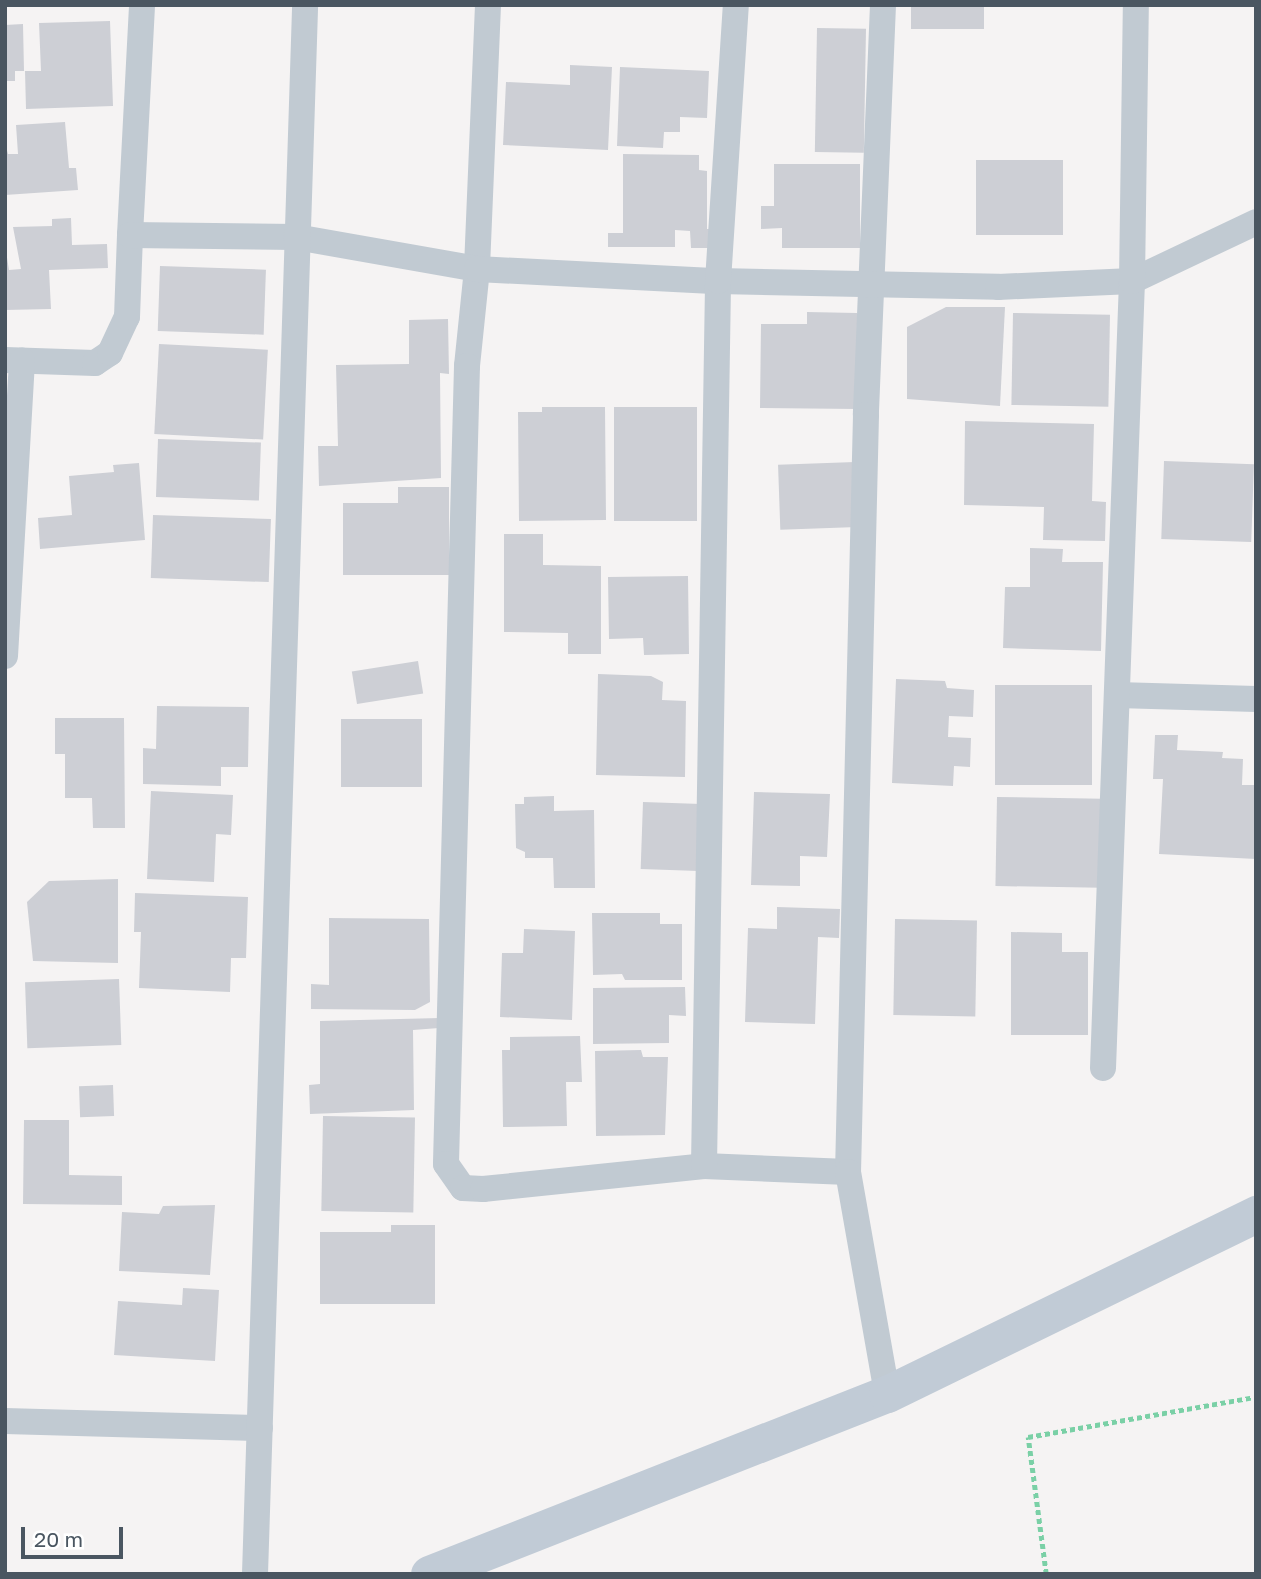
<!DOCTYPE html>
<html>
<head>
<meta charset="utf-8">
<style>
  body { margin:0 }
  #map { position:relative; width:1261px; height:1579px; overflow:hidden; background:#f5f3f3; font-family:"Golos Text",sans-serif }
  div>[style] { position:absolute }
  .building>* { inset:0; background:#cdcfd5; transform-origin:0 0 }
  .path>* { height:4.5px; margin-top:-2.25px; transform-origin:0; background:repeating-linear-gradient(90deg,#7ad0a6 0 5px,transparent 0 8.5px) }
  .street>* { height:26px; margin:-13px; padding:0 13px; transform-origin:13px; border-radius:13px; background:#c1cad2 }
  .secondary>* { height:37px; margin:-18.5px; padding:0 18.5px; transform-origin:18.5px; border-radius:18.5px; background:#c1cbd6 }
  span { translate:-50% -50%; white-space:nowrap; text-align:center; line-height:1.15; -webkit-text-stroke:7px #fff; paint-order:stroke }
  .frame { position:absolute; inset:0; border:7px solid #4a5661; pointer-events:none }
  .scale { position:absolute; left:21px; top:1527px; width:102px; height:32px; box-sizing:border-box; border:4px solid #4a5661; border-top:0; padding-left:9px; font-size:21px; line-height:24px; white-space:nowrap; color:#4a5661; -webkit-text-stroke:5px #fff; paint-order:stroke }
</style>
</head>
<body>
<div id="map">
  <div class="building">
    <div style="left:911px;top:5px;width:73px;height:24px"></div>
    <div style="clip-path:polygon(110px 21px,113px 106px,26px 109px,25px 71px,41px 71px,39px 23px)"></div>
    <div style="clip-path:polygon(23px 24px,24px 71px,15px 71px,15px 81px,5px 81px,5px 25px)"></div>
    <div style="left:817px;top:28px;width:49px;height:124px;rotate:1deg"></div>
    <div style="clip-path:polygon(570px 65px,612px 67px,608px 150px,503px 145px,506px 82px,570px 85px)"></div>
    <div style="clip-path:polygon(620px 67px,709px 71px,707px 118px,680px 117px,680px 132px,664px 132px,663px 148px,617px 146px)"></div>
    <div style="clip-path:polygon(65px 122px,69px 168px,76px 168px,78px 190px,5px 195px,5px 143px,8px 154px,18px 154px,16px 125px)"></div>
    <div style="clip-path:polygon(623px 154px,699px 155px,699px 170px,707px 171px,707px 229px,720px 229px,720px 248px,691px 248px,690px 231px,675px 230px,675px 247px,608px 247px,608px 233px,623px 233px)"></div>
    <div style="left:976px;top:160px;width:87px;height:75px"></div>
    <div style="clip-path:polygon(774px 164px,860px 164px,860px 248px,782px 248px,782px 228px,761px 229px,761px 206px,774px 206px)"></div>
    <div style="clip-path:polygon(71px 218px,72px 245px,107px 244px,108px 268px,49px 270px,51px 309px,5px 310px,5px 245px,9px 270px,21px 269px,13px 227px,52px 226px,52px 219px)"></div>
    <div style="left:160px;top:266px;width:106px;height:65px;rotate:2deg"></div>
    <div style="clip-path:polygon(946px 307px,1005px 307px,1000px 406px,907px 399px,907px 327px)"></div>
    <div style="clip-path:polygon(807px 312px,857px 313px,857px 409px,760px 408px,761px 324px,807px 324px)"></div>
    <div style="left:1013px;top:313px;width:97px;height:92px;rotate:1deg"></div>
    <div style="clip-path:polygon(448px 319px,449px 374px,440px 373px,441px 478px,319px 486px,318px 446px,338px 446px,336px 365px,409px 364px,409px 320px)"></div>
    <div style="left:159px;top:344px;width:109px;height:90px;rotate:3deg"></div>
    <div style="clip-path:polygon(542px 407px,605px 407px,606px 520px,519px 521px,518px 412px,542px 412px)"></div>
    <div style="left:614px;top:407px;width:83px;height:114px"></div>
    <div style="clip-path:polygon(965px 421px,1094px 424px,1092px 501px,1106px 502px,1105px 541px,1043px 540px,1044px 507px,964px 505px)"></div>
    <div style="left:158px;top:439px;width:103px;height:58px;rotate:2deg"></div>
    <div style="left:1164px;top:461px;width:90px;height:78px;rotate:2deg"></div>
    <div style="left:855px;top:462px;width:65px;height:77px;rotate:88deg"></div>
    <div style="clip-path:polygon(139px 463px,145px 540px,40px 549px,38px 518px,72px 515px,69px 476px,114px 472px,113px 465px)"></div>
    <div style="clip-path:polygon(398px 487px,449px 487px,449px 575px,343px 575px,343px 503px,398px 503px)"></div>
    <div style="left:153px;top:515px;width:118px;height:63px;rotate:2deg"></div>
    <div style="clip-path:polygon(504px 534px,543px 534px,543px 565px,601px 566px,601px 654px,568px 654px,568px 633px,504px 632px)"></div>
    <div style="clip-path:polygon(1030px 548px,1063px 549px,1062px 562px,1103px 562px,1101px 651px,1003px 648px,1005px 587px,1030px 587px)"></div>
    <div style="clip-path:polygon(688px 576px,689px 654px,644px 655px,643px 638px,609px 639px,608px 577px)"></div>
    <div style="left:418px;top:661px;width:33px;height:67px;rotate:81deg"></div>
    <div style="clip-path:polygon(598px 674px,651px 676px,663px 682px,662px 700px,686px 701px,685px 777px,596px 775px)"></div>
    <div style="clip-path:polygon(896px 679px,945px 681px,947px 688px,974px 690px,973px 717px,949px 716px,948px 737px,971px 738px,970px 767px,954px 766px,953px 786px,892px 783px)"></div>
    <div style="left:995px;top:685px;width:97px;height:100px"></div>
    <div style="clip-path:polygon(157px 706px,249px 707px,248px 767px,221px 767px,221px 786px,143px 784px,143px 748px,156px 749px)"></div>
    <div style="clip-path:polygon(55px 718px,124px 718px,125px 828px,93px 828px,92px 798px,65px 798px,65px 754px,55px 754px)"></div>
    <div style="left:341px;top:719px;width:81px;height:68px"></div>
    <div style="clip-path:polygon(1155px 735px,1178px 735px,1177px 750px,1223px 752px,1222px 758px,1243px 759px,1242px 785px,1256px 785px,1256px 859px,1159px 854px,1163px 779px,1153px 779px)"></div>
    <div style="clip-path:polygon(151px 791px,233px 795px,231px 835px,216px 834px,214px 882px,147px 879px)"></div>
    <div style="clip-path:polygon(754px 792px,830px 794px,827px 857px,800px 856px,800px 886px,751px 885px)"></div>
    <div style="clip-path:polygon(554px 796px,554px 811px,594px 810px,595px 888px,554px 888px,553px 858px,525px 858px,525px 852px,516px 848px,515px 804px,524px 804px,524px 797px)"></div>
    <div style="left:997px;top:797px;width:105px;height:89px;rotate:1deg"></div>
    <div style="left:643px;top:802px;width:58px;height:67px;rotate:2deg"></div>
    <div style="clip-path:polygon(118px 879px,118px 963px,33px 961px,27px 902px,49px 881px)"></div>
    <div style="clip-path:polygon(135px 893px,248px 897px,246px 958px,231px 958px,230px 992px,139px 988px,141px 932px,134px 932px)"></div>
    <div style="clip-path:polygon(777px 907px,840px 909px,839px 938px,818px 937px,815px 1024px,745px 1022px,748px 928px,777px 929px)"></div>
    <div style="clip-path:polygon(592px 913px,660px 913px,660px 924px,682px 924px,682px 980px,625px 980px,622px 974px,593px 975px)"></div>
    <div style="clip-path:polygon(329px 918px,429px 919px,430px 1002px,415px 1010px,311px 1009px,311px 984px,329px 985px)"></div>
    <div style="left:895px;top:919px;width:82px;height:96px;rotate:1deg"></div>
    <div style="clip-path:polygon(524px 929px,575px 931px,572px 1020px,500px 1017px,502px 953px,523px 953px)"></div>
    <div style="clip-path:polygon(1011px 932px,1062px 933px,1062px 952px,1088px 952px,1088px 1035px,1011px 1035px)"></div>
    <div style="left:119px;top:979px;width:66px;height:94px;rotate:88deg"></div>
    <div style="clip-path:polygon(685px 987px,686px 1016px,669px 1015px,669px 1043px,593px 1044px,593px 988px)"></div>
    <div style="clip-path:polygon(440px 1018px,439px 1028px,413px 1030px,414px 1110px,310px 1114px,309px 1085px,320px 1084px,320px 1021px)"></div>
    <div style="clip-path:polygon(580px 1036px,582px 1082px,566px 1082px,567px 1126px,503px 1127px,502px 1050px,510px 1050px,510px 1037px)"></div>
    <div style="clip-path:polygon(641px 1050px,643px 1057px,668px 1057px,665px 1135px,596px 1136px,595px 1051px)"></div>
    <div style="left:113px;top:1085px;width:31px;height:34px;rotate:88deg"></div>
    <div style="left:323px;top:1116px;width:92px;height:95px;rotate:1deg"></div>
    <div style="clip-path:polygon(24px 1120px,69px 1120px,69px 1175px,122px 1176px,122px 1205px,23px 1204px)"></div>
    <div style="clip-path:polygon(215px 1205px,210px 1275px,119px 1271px,122px 1212px,159px 1214px,163px 1206px)"></div>
    <div style="clip-path:polygon(391px 1225px,435px 1225px,435px 1304px,320px 1304px,320px 1232px,391px 1232px)"></div>
    <div style="clip-path:polygon(183px 1288px,219px 1290px,215px 1361px,114px 1355px,118px 1301px,182px 1305px)"></div>
  </div>
  <div class="path">
    <div style="left:1046px;top:1574px;width:138px;rotate:-97.5deg"></div>
    <div style="left:1028px;top:1437px;width:231px;rotate:-10deg"></div>
  </div>
  <div class="street">
    <div style="left:488px;top:5px;width:264px;rotate:92.4deg"></div>
    <div style="left:477px;top:269px;width:98px;rotate:95.9deg"></div>
    <div style="left:467px;top:366px;width:798px;rotate:91.51deg"></div>
    <div style="left:446px;top:1164px;width:29px;rotate:55deg"></div>
    <div style="left:463px;top:1188px;width:20px;rotate:3deg"></div>
    <div style="left:483px;top:1189px;width:222px;rotate:-5.9deg"></div>
    <div style="left:704px;top:1166px;width:144px;rotate:2.4deg"></div>
    <div style="left:883px;top:5px;width:410px;rotate:92.4deg"></div>
    <div style="left:866px;top:415px;width:757px;rotate:91.36deg"></div>
    <div style="left:848px;top:1172px;width:225px;rotate:80deg"></div>
    <div style="left:130px;top:235px;width:230px;rotate:-87deg"></div>
    <div style="left:5px;top:360px;width:90px;rotate:1.9deg"></div>
    <div style="left:95px;top:363px;width:18px;rotate:-34deg"></div>
    <div style="left:110px;top:353px;width:40px;rotate:-65deg"></div>
    <div style="left:127px;top:317px;width:82px;rotate:-87.9deg"></div>
    <div style="left:130px;top:235px;width:166px;rotate:0.7deg"></div>
    <div style="left:296px;top:237px;width:184px;rotate:10deg"></div>
    <div style="left:477px;top:269px;width:241px;rotate:2.9deg"></div>
    <div style="left:718px;top:281px;width:280px;rotate:1.2deg"></div>
    <div style="left:998px;top:287px;width:134px;rotate:-2.6deg"></div>
    <div style="left:1132px;top:281px;width:137px;rotate:-25.4deg"></div>
    <div style="left:5px;top:656px;width:296px;rotate:-86.7deg"></div>
    <div style="left:1117px;top:695px;width:139px;rotate:1.6deg"></div>
    <div style="left:1103px;top:1068px;width:788px;rotate:-87.89deg"></div>
    <div style="left:1132px;top:281px;width:276px;rotate:-89.2deg"></div>
    <div style="left:704px;top:1166px;width:885px;rotate:-89.09deg"></div>
    <div style="left:718px;top:281px;width:277px;rotate:-86.3deg"></div>
    <div style="left:5px;top:1421px;width:255px;rotate:1.6deg"></div>
    <div style="left:255px;top:1574px;width:1570px;rotate:-88.17deg"></div>
  </div>
  <div class="secondary">
    <div style="left:429px;top:1574px;width:492px;rotate:-21.5deg"></div>
    <div style="left:887px;top:1394px;width:411px;rotate:-26deg"></div>
  </div>
  <div class="frame"></div>
  <div class="scale">20 m</div>
</div>
</body>
</html>
